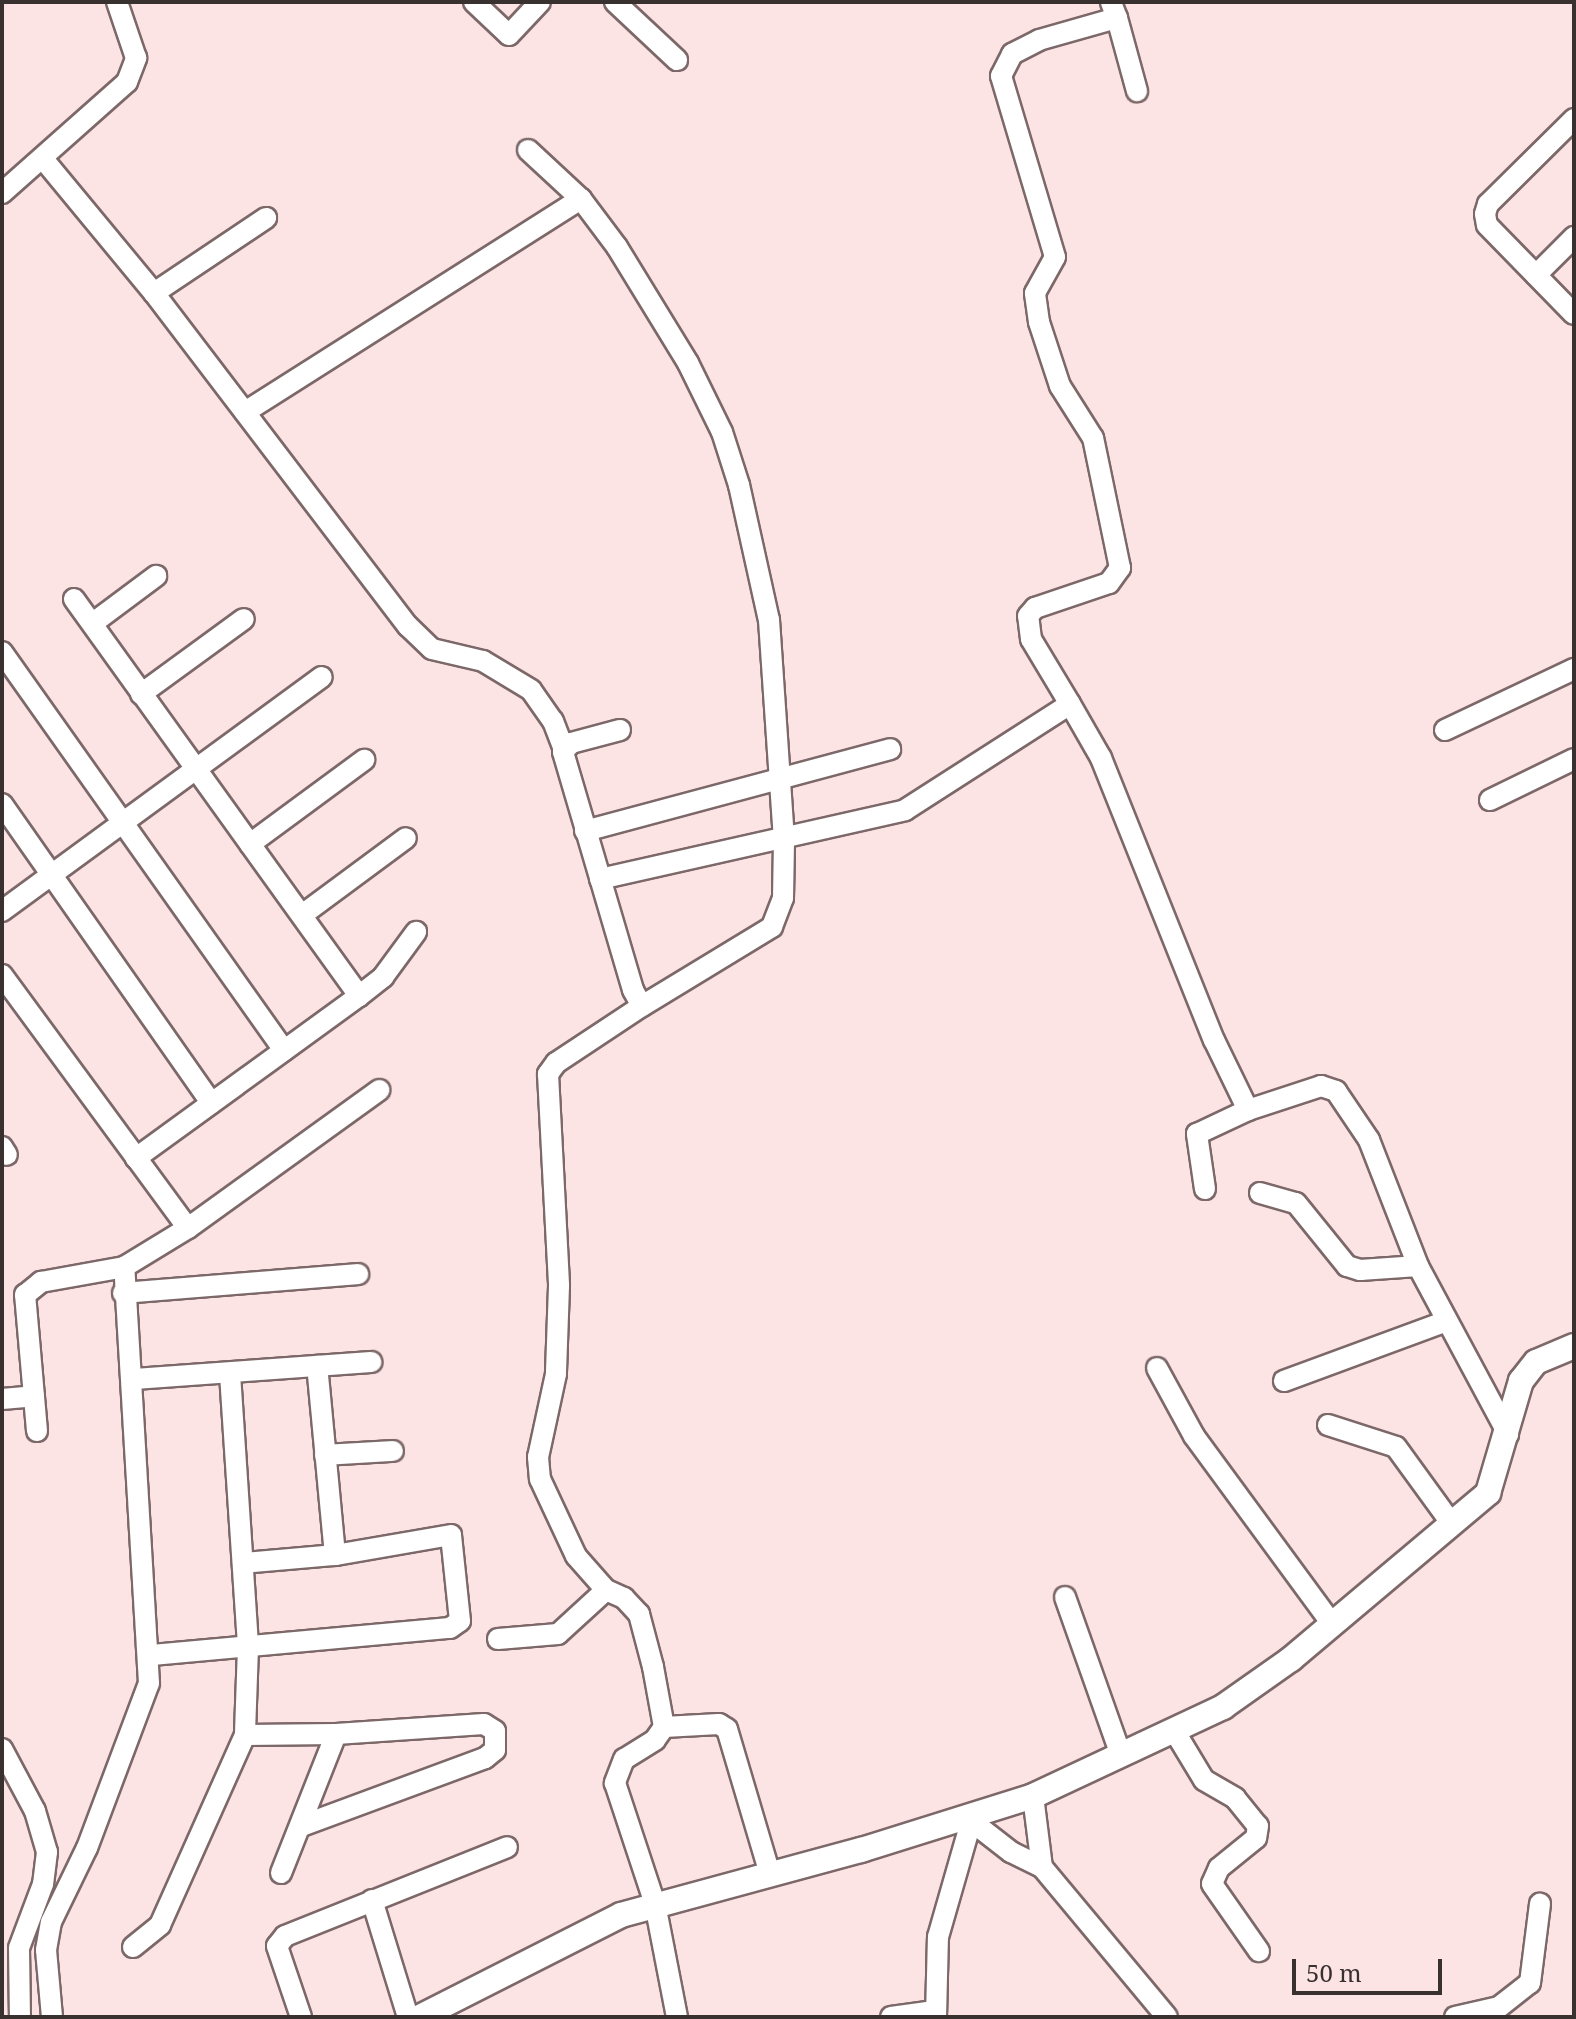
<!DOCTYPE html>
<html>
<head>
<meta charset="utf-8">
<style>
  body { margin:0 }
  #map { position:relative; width:1576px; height:2019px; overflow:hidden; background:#fce3e4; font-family:"Noto Serif",serif }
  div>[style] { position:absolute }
  .roads { filter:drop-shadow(2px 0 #7d6869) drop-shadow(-2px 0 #7d6869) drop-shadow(0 2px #7d6869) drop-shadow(0 -2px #7d6869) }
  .minor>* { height:20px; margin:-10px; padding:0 10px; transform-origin:10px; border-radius:10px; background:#fff }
  .tertiary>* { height:24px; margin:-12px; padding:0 12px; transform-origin:12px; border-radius:12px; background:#fff }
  span { translate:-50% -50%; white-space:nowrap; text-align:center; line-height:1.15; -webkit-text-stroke:6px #fce3e4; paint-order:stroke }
  .frame { position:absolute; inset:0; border:4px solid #393030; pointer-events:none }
  .scale { position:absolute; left:1292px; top:1959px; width:150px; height:36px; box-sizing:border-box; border:4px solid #393030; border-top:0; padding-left:10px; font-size:24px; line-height:28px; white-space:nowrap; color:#393030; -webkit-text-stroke:6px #fce3e4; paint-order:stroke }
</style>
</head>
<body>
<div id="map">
  <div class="roads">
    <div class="minor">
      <div style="left:474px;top:2px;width:48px;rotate:43.3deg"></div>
      <div style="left:509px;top:35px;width:45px;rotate:-46.8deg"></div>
      <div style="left:615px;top:2px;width:85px;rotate:43.1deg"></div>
      <div style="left:1117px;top:18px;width:76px;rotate:74.7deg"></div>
      <div style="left:1574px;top:119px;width:121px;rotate:135.3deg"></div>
      <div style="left:1488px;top:204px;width:10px;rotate:107deg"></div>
      <div style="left:1485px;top:214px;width:11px;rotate:80deg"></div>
      <div style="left:1487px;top:225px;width:124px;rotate:45.7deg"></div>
      <div style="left:528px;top:150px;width:72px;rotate:42.8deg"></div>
      <div style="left:44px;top:160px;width:173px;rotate:50.4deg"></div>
      <div style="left:154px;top:293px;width:419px;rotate:52.7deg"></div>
      <div style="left:408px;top:626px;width:33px;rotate:44deg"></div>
      <div style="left:432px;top:649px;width:52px;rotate:13.2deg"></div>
      <div style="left:483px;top:661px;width:56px;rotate:31.1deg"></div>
      <div style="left:531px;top:690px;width:38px;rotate:55deg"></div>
      <div style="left:553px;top:721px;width:30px;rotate:69deg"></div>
      <div style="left:2px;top:193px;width:167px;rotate:-41.6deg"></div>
      <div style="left:127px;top:82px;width:26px;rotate:-69deg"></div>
      <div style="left:136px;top:58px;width:59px;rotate:-108.7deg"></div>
      <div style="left:1536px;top:275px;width:54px;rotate:-45deg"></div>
      <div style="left:154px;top:293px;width:135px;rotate:-33.8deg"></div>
      <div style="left:245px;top:412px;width:398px;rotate:-32.4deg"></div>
      <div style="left:581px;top:199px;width:60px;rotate:53.1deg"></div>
      <div style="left:617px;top:247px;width:136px;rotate:58.5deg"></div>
      <div style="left:688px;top:363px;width:77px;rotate:63.8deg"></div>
      <div style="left:722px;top:432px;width:56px;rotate:72.2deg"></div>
      <div style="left:739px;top:485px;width:138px;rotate:77.5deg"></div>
      <div style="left:769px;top:620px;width:222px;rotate:86.1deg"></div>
      <div style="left:784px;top:841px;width:57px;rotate:91deg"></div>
      <div style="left:783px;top:898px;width:31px;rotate:111deg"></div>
      <div style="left:772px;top:927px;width:152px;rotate:148.7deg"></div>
      <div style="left:74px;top:599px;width:489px;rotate:54.3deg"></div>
      <div style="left:359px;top:996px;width:276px;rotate:144deg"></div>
      <div style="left:93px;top:623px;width:79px;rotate:-36.7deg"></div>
      <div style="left:2px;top:652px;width:488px;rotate:54.7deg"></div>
      <div style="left:141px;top:694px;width:127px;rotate:-36.1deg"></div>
      <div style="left:1070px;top:704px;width:62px;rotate:60.1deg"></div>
      <div style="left:1101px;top:758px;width:304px;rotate:68.2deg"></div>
      <div style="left:1214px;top:1040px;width:78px;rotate:64.1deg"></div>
      <div style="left:1248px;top:1110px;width:77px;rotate:-18.2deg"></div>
      <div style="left:1321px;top:1086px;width:16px;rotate:18deg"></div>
      <div style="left:1336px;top:1091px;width:59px;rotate:56deg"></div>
      <div style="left:1369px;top:1140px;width:135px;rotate:68.7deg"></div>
      <div style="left:1418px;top:1266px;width:191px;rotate:61.8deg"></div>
      <div style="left:620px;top:730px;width:51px;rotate:165.1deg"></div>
      <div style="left:571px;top:743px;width:12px;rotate:132deg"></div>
      <div style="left:563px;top:752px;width:248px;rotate:73.6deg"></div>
      <div style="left:633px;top:990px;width:18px;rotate:61deg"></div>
      <div style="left:642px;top:1006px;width:103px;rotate:146.5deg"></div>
      <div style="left:556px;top:1063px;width:14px;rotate:126deg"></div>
      <div style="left:548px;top:1074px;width:212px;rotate:87deg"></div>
      <div style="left:559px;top:1286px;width:88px;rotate:92deg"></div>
      <div style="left:556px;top:1374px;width:85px;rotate:102.2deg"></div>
      <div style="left:538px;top:1457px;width:22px;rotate:85deg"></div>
      <div style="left:540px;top:1479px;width:85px;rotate:64.9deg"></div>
      <div style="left:576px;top:1556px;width:45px;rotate:48.6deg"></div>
      <div style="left:606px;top:1590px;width:20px;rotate:24deg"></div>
      <div style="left:624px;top:1598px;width:22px;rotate:47deg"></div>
      <div style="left:639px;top:1614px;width:55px;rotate:75.2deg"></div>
      <div style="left:653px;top:1667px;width:61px;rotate:79.6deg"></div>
      <div style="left:664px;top:1727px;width:16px;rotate:125deg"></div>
      <div style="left:655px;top:1740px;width:36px;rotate:148deg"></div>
      <div style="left:624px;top:1759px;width:26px;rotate:111deg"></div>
      <div style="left:615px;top:1783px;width:127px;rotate:71.7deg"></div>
      <div style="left:655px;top:1904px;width:115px;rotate:79deg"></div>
      <div style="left:1445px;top:730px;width:143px;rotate:-25.3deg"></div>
      <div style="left:1490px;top:800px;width:93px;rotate:-26deg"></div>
      <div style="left:2px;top:804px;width:365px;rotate:55deg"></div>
      <div style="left:585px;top:831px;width:316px;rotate:-15deg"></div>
      <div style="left:250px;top:844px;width:142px;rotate:-36.4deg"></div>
      <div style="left:600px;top:879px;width:313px;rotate:-12.7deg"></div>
      <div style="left:905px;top:810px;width:196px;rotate:-32.7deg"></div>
      <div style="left:1070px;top:704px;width:76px;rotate:-121deg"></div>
      <div style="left:1031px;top:639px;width:23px;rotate:-97deg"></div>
      <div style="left:1028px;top:616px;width:11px;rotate:-49deg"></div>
      <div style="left:1035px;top:608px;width:78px;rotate:-18.7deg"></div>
      <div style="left:1109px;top:583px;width:19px;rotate:-54deg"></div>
      <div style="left:1120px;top:568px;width:133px;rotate:-101.7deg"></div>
      <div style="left:1093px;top:438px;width:62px;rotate:-122.4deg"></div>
      <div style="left:1060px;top:386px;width:67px;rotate:-108.2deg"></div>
      <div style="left:1039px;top:322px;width:29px;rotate:-98deg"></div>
      <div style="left:1035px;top:293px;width:41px;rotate:-60.9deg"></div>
      <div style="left:1055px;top:257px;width:189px;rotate:-106.6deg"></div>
      <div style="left:1001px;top:76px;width:25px;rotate:-63deg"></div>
      <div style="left:1012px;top:54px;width:30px;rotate:-27deg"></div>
      <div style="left:1039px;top:40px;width:81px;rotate:-15.8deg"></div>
      <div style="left:1117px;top:18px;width:17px;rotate:-111deg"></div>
      <div style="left:2px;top:911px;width:396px;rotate:-36.2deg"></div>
      <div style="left:302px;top:915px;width:129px;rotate:-36.5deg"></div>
      <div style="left:2px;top:975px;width:314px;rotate:53.7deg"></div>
      <div style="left:359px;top:996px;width:31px;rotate:-38deg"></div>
      <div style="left:383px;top:977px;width:56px;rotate:-53.7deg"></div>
      <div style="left:2px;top:1147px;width:9px;rotate:58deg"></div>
      <div style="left:1205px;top:1189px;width:56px;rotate:-98.3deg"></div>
      <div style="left:1197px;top:1134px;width:56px;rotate:-25.2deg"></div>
      <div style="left:1260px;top:1193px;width:37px;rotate:16deg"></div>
      <div style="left:1296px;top:1203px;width:81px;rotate:51deg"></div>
      <div style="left:1347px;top:1266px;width:14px;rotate:17deg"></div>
      <div style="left:1360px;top:1270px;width:58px;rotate:-3.9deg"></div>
      <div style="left:123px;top:1293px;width:236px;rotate:-4.6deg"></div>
      <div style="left:1157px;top:1368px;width:77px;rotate:61.4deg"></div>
      <div style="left:1194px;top:1436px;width:233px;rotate:53.7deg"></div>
      <div style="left:230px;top:1374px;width:274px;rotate:86.2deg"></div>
      <div style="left:248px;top:1647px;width:88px;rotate:92deg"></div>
      <div style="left:245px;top:1735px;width:91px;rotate:-0.6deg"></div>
      <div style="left:336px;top:1734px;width:148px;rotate:-3.9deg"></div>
      <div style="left:484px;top:1724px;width:13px;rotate:32deg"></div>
      <div style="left:495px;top:1731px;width:19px;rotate:90deg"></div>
      <div style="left:495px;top:1750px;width:13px;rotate:141deg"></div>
      <div style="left:485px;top:1758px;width:196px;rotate:159.7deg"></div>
      <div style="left:134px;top:1379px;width:238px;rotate:-4.1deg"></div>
      <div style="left:1284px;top:1381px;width:171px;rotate:-20.2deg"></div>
      <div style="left:2px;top:1399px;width:32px;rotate:-5deg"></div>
      <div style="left:1328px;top:1425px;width:71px;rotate:17.9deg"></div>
      <div style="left:1396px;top:1447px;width:95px;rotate:54deg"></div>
      <div style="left:37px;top:1431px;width:137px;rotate:-95deg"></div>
      <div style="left:25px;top:1295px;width:21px;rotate:-39deg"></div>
      <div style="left:41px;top:1282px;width:84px;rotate:-10.2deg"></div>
      <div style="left:325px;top:1455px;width:68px;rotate:-3.4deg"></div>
      <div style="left:243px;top:1563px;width:92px;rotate:-5deg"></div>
      <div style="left:335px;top:1555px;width:190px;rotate:-95.4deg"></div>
      <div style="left:1065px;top:1597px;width:168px;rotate:70.5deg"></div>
      <div style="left:498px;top:1639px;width:60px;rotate:-4.8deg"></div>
      <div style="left:558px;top:1634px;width:65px;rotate:-42.5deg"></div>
      <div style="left:152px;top:1655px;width:299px;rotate:-5.2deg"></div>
      <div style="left:450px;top:1628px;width:12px;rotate:-35deg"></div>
      <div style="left:460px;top:1621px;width:86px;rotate:-96deg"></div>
      <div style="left:451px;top:1535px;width:118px;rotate:170.2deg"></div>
      <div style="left:664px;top:1727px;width:55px;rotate:-3.1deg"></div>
      <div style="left:719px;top:1724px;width:9px;rotate:32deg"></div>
      <div style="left:727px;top:1729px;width:151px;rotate:73.5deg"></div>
      <div style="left:1175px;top:1732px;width:56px;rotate:58.9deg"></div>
      <div style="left:1204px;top:1780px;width:36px;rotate:30deg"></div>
      <div style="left:1235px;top:1798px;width:36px;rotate:51deg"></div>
      <div style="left:1258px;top:1826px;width:12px;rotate:99deg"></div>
      <div style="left:1256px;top:1838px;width:48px;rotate:141deg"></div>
      <div style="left:1219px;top:1868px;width:17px;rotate:114deg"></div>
      <div style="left:1212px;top:1884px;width:82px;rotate:55deg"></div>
      <div style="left:2px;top:1749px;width:70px;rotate:62deg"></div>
      <div style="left:35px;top:1811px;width:43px;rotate:73.7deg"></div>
      <div style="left:47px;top:1852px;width:32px;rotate:97deg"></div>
      <div style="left:43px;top:1884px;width:68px;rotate:110.6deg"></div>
      <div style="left:19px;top:1948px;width:69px;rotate:89.2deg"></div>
      <div style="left:1033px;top:1796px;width:72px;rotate:82.8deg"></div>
      <div style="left:966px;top:1817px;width:57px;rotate:37.9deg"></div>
      <div style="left:1011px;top:1852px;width:34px;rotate:26deg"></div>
      <div style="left:1042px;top:1867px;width:195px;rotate:50.2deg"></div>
      <div style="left:281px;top:1873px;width:149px;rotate:-68.4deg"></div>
      <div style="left:372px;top:1900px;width:122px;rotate:72.9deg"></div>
      <div style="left:133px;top:1947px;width:35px;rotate:-39deg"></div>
      <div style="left:160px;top:1925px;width:208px;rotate:-65.9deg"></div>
      <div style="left:52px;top:2017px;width:67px;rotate:-95.1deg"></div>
      <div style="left:46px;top:1950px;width:28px;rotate:-80deg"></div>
      <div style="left:51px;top:1922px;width:82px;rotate:-64.1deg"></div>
      <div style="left:87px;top:1848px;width:176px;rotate:-69.4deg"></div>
      <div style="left:149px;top:1683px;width:417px;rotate:-93.4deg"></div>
      <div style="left:124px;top:1267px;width:75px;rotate:-31.4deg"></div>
      <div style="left:188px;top:1228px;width:236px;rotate:-35.8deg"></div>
      <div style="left:301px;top:2017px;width:75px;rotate:-108.7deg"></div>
      <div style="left:277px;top:1946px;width:13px;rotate:-51deg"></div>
      <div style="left:285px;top:1936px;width:239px;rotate:-21.8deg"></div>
      <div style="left:891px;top:2017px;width:44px;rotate:-7.8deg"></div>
      <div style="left:936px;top:2017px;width:80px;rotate:-88.6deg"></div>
      <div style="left:938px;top:1937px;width:120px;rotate:-74deg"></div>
      <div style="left:1455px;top:2017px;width:45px;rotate:-12.8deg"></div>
      <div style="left:1499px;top:2007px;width:39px;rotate:-38deg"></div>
      <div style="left:1530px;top:1983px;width:80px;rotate:-82.8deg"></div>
    </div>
    <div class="tertiary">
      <div style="left:420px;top:2017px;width:225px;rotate:-26.9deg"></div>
      <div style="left:621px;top:1915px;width:249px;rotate:-15.2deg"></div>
      <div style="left:861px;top:1850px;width:180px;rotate:-17.4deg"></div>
      <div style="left:1033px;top:1796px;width:210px;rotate:-25.1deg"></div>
      <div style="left:1223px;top:1707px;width:83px;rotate:-35.2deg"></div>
      <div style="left:1291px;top:1659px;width:258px;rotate:-40.1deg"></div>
      <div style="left:1488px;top:1493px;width:117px;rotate:-73.6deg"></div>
      <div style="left:1521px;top:1381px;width:24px;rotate:-52deg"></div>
      <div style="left:1536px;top:1362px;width:41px;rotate:-22.8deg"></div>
    </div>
  </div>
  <div class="frame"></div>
  <div class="scale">50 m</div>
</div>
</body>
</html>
